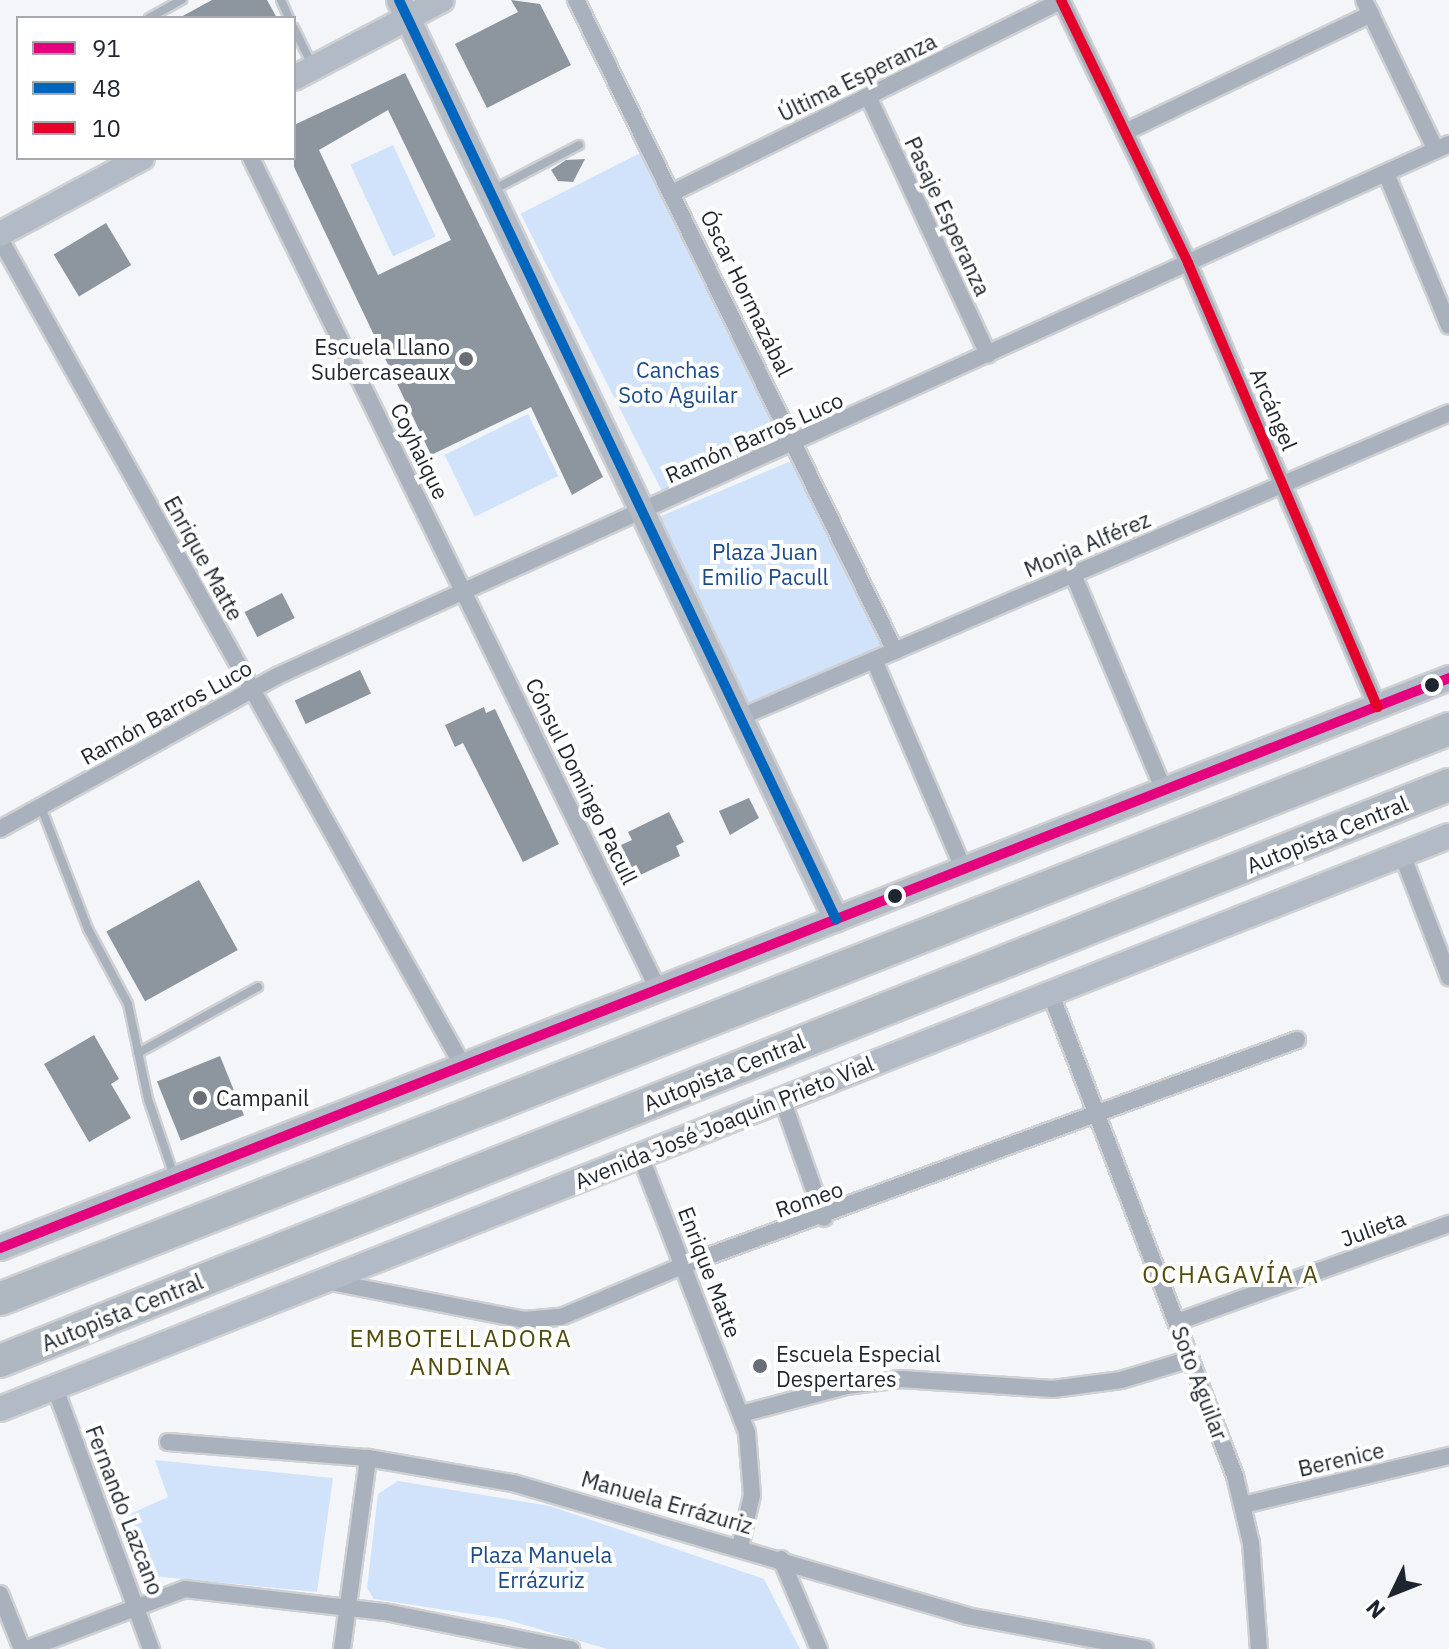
<!DOCTYPE html>
<html>
<head>
<meta charset="utf-8">
<style>
  body { margin:0 }
  #map { position:relative; width:1449px; height:1649px; overflow:hidden; background:#f3f5f8; font-family:"IBM Plex Sans",sans-serif }
  div>[style] { position:absolute }
  .green>* { inset:0; background:#d1e3fb; transform-origin:0 0 }
  .building>* { inset:0; background:#8d959f; transform-origin:0 0 }
  .roads { filter:drop-shadow(2px 0 #ced0d3) drop-shadow(-2px 0 #ced0d3) drop-shadow(0 2px #ced0d3) drop-shadow(0 -2px #ced0d3) }
  .lane>* { height:8px; margin:-4px; padding:0 4px; transform-origin:4px; border-radius:4px; background:#a8b1bc }
  .street>* { height:16px; margin:-8px; padding:0 8px; transform-origin:8px; border-radius:8px; background:#a8b1bc }
  .secondary>* { height:24px; margin:-12px; padding:0 12px; transform-origin:12px; border-radius:12px; background:#b2bac5 }
  .highway>* { height:32px; margin:-16px; padding:0 16px; transform-origin:16px; border-radius:16px; background:#afb7c1 }
  .bus-1>* { height:10px; margin:-5px; padding:0 5px; transform-origin:5px; border-radius:5px; background:#e5007d }
  .bus-2>* { height:10px; margin:-5px; padding:0 5px; transform-origin:5px; border-radius:5px; background:#0065bd }
  .bus-3>* { height:10px; margin:-5px; padding:0 5px; transform-origin:5px; border-radius:5px; background:#e4002b }
  .dots>* { width:22px; height:22px; translate:-50% -50%; box-sizing:border-box; border:4px solid #fff; border-radius:50% }
  span { translate:-50% -50%; white-space:nowrap; text-align:center; line-height:1.15; -webkit-text-stroke:8px #fff; paint-order:stroke }
  .street-label { font-size:22px; color:#1f252f }
  .poi-label { font-size:22px; color:#1f252f }
  .right { translate:-100% -50%; text-align:right }
  .left { translate:0 -50%; text-align:left }
  .park-label { font-size:22px; color:#1b4b8a }
  .neighbourhood-label { font-size:24px; color:#504d0e; letter-spacing:2px }
  .legend { position:absolute; left:16px; top:16px; width:280px; height:144px; box-sizing:border-box; background:#fff; border:2px solid #a5a8ac; margin:0; padding:10px 14px; list-style:none; font-size:24px; color:#1f252f }
  .legend li { display:flex; align-items:center; gap:16px; height:40px }
  .legend b { width:40px; border:2px solid #a5a8ac }
  .north { position:absolute; left:1353px; top:1553px; width:80px; height:80px; -webkit-text-stroke:6px #fff; paint-order:stroke; rotate:227deg; font-size:22px; font-weight:700; line-height:32px; text-align:center; color:#1f252f }
  .north::after { content:''; display:block; margin:auto; width:28px; height:36px; background:#1f252f; clip-path:polygon(50% 0,100% 100%,50% 72%,0 100%) }
</style>
</head>
<body>
<div id="map">
  <div class="green">
    <div style="left:393px;top:145px;width:101px;height:47px;rotate:65deg"></div>
    <div style="left:640px;top:153px;width:314px;height:134px;rotate:63deg"></div>
    <div style="left:528px;top:414px;width:69px;height:93px;rotate:64deg"></div>
    <div style="left:805px;top:455px;width:212px;height:162px;rotate:67deg"></div>
    <div style="clip-path:polygon(155px 1460px,333px 1478px,317px 1592px,142px 1575px,119px 1519px,168px 1497px)"></div>
    <div style="clip-path:polygon(398px 1481px,550px 1506px,764px 1579px,800px 1649px,607px 1649px,505px 1619px,374px 1599px,367px 1588px,378px 1494px)"></div>
  </div>
  <div class="building">
    <div style="clip-path:polygon(212px 0,267px 0,277px 18px,179px 18px)"></div>
    <div style="clip-path:polygon(511px 0,540px 4px,571px 65px,487px 108px,455px 44px,518px 12px)"></div>
    <div style="clip-path:polygon(evenodd,405px 73px,603px 477px,572px 495px,531px 407px,431px 455px,294px 167px,294px 125px,405px 73px,388px 110px,451px 240px,378px 275px,319px 150px,388px 110px)"></div>
    <div style="clip-path:polygon(585px 159px,573px 182px,558px 181px,551px 170px,566px 160px)"></div>
    <div style="left:106px;top:223px;width:49px;height:61px;rotate:59deg"></div>
    <div style="left:282px;top:593px;width:28px;height:42px;rotate:63deg"></div>
    <div style="left:360px;top:670px;width:26px;height:72px;rotate:65deg"></div>
    <div style="clip-path:polygon(484px 707px,486px 713px,495px 709px,559px 844px,523px 862px,463px 743px,455px 747px,445px 725px)"></div>
    <div style="clip-path:polygon(749px 798px,759px 818px,730px 835px,719px 811px)"></div>
    <div style="clip-path:polygon(669px 812px,684px 842px,676px 846px,680px 856px,636px 877px,621px 845px,632px 840px,628px 832px)"></div>
    <div style="left:199px;top:880px;width:80px;height:106px;rotate:61deg"></div>
    <div style="clip-path:polygon(94px 1035px,119px 1079px,111px 1084px,131px 1118px,89px 1142px,44px 1064px)"></div>
    <div style="left:220px;top:1056px;width:64px;height:68px;rotate:68deg"></div>
  </div>
  <div class="roads">
    <div class="lane">
      <div style="left:281px;top:0;width:20px;rotate:66deg"></div>
      <div style="left:149px;top:18px;width:38px;rotate:-29deg"></div>
      <div style="left:294px;top:28px;width:43px;rotate:64deg"></div>
      <div style="left:493px;top:190px;width:97px;rotate:-27.6deg"></div>
      <div style="left:41px;top:807px;width:131px;rotate:68.9deg"></div>
      <div style="left:88px;top:929px;width:85px;rotate:61.9deg"></div>
      <div style="left:128px;top:1004px;width:97px;rotate:78.1deg"></div>
      <div style="left:148px;top:1099px;width:81px;rotate:71.3deg"></div>
      <div style="left:138px;top:1053px;width:137px;rotate:-28.8deg"></div>
    </div>
    <div class="street">
      <div style="left:576px;top:0;width:725px;rotate:63.89deg"></div>
      <div style="left:1061px;top:0;width:292px;rotate:64.2deg"></div>
      <div style="left:1188px;top:263px;width:483px;rotate:66.9deg"></div>
      <div style="left:1364px;top:0;width:166px;rotate:64.4deg"></div>
      <div style="left:868px;top:96px;width:285px;rotate:65.1deg"></div>
      <div style="left:1125px;top:132px;width:273px;rotate:-25.6deg"></div>
      <div style="left:251px;top:158px;width:925px;rotate:63.91deg"></div>
      <div style="left:1386px;top:173px;width:165px;rotate:67.6deg"></div>
      <div style="left:672px;top:193px;width:435px;rotate:-26.3deg"></div>
      <div style="left:0;top:239px;width:948px;rotate:60.76deg"></div>
      <div style="left:1073px;top:574px;width:234px;rotate:67.2deg"></div>
      <div style="left:874px;top:660px;width:226px;rotate:66.8deg"></div>
      <div style="left:743px;top:716px;width:768px;rotate:-23.23deg"></div>
      <div style="left:0;top:829px;width:316px;rotate:-28.9deg"></div>
      <div style="left:277px;top:676px;width:1287px;rotate:-24.41deg"></div>
      <div style="left:1402px;top:854px;width:132px;rotate:69.1deg"></div>
      <div style="left:1050px;top:992px;width:518px;rotate:69.08deg"></div>
      <div style="left:1235px;top:1476px;width:69px;rotate:76.6deg"></div>
      <div style="left:1251px;top:1543px;width:106px;rotate:85.7deg"></div>
      <div style="left:782px;top:1099px;width:126px;rotate:70.6deg"></div>
      <div style="left:640px;top:1155px;width:298px;rotate:68.9deg"></div>
      <div style="left:747px;top:1433px;width:62px;rotate:85.4deg"></div>
      <div style="left:752px;top:1495px;width:53px;rotate:103deg"></div>
      <div style="left:326px;top:1281px;width:202px;rotate:11.1deg"></div>
      <div style="left:524px;top:1320px;width:37px;rotate:-5deg"></div>
      <div style="left:561px;top:1317px;width:134px;rotate:-22.9deg"></div>
      <div style="left:684px;top:1265px;width:653px;rotate:-20.16deg"></div>
      <div style="left:1177px;top:1322px;width:289px;rotate:-19.8deg"></div>
      <div style="left:55px;top:1388px;width:278px;rotate:69.8deg"></div>
      <div style="left:741px;top:1414px;width:109px;rotate:-14.9deg"></div>
      <div style="left:846px;top:1386px;width:55px;rotate:-7.3deg"></div>
      <div style="left:901px;top:1379px;width:152px;rotate:3.8deg"></div>
      <div style="left:1053px;top:1389px;width:69px;rotate:-7.5deg"></div>
      <div style="left:1121px;top:1380px;width:73px;rotate:-16.7deg"></div>
      <div style="left:168px;top:1442px;width:201px;rotate:4.6deg"></div>
      <div style="left:368px;top:1458px;width:147px;rotate:9.8deg"></div>
      <div style="left:513px;top:1483px;width:473px;rotate:16.3deg"></div>
      <div style="left:967px;top:1616px;width:181px;rotate:10.5deg"></div>
      <div style="left:1243px;top:1505px;width:212px;rotate:-13.4deg"></div>
      <div style="left:781px;top:1559px;width:98px;rotate:67.1deg"></div>
      <div style="left:0;top:1594px;width:59px;rotate:68.2deg"></div>
      <div style="left:27px;top:1649px;width:169px;rotate:-20.8deg"></div>
      <div style="left:185px;top:1589px;width:201px;rotate:6.6deg"></div>
      <div style="left:385px;top:1612px;width:190px;rotate:11.3deg"></div>
      <div style="left:342px;top:1649px;width:193px;rotate:-82.2deg"></div>
    </div>
    <div class="secondary">
      <div style="left:399px;top:0;width:1018px;rotate:64.57deg"></div>
      <div style="left:294px;top:78px;width:167px;rotate:-27.8deg"></div>
      <div style="left:0;top:234px;width:161px;rotate:-28.2deg"></div>
      <div style="left:0;top:1248px;width:1557px;rotate:-21.47deg"></div>
      <div style="left:0;top:1409px;width:1558px;rotate:-21.58deg"></div>
    </div>
    <div class="highway">
      <div style="left:0;top:1299px;width:1557px;rotate:-21.47deg"></div>
      <div style="left:0;top:1361px;width:1559px;rotate:-21.68deg"></div>
    </div>
  </div>
  <div class="bus-1">
    <div style="left:0;top:1248px;width:1557px;rotate:-21.47deg"></div>
  </div>
  <div class="bus-2">
    <div style="left:399px;top:0;width:1018px;rotate:64.57deg"></div>
  </div>
  <div class="bus-3">
    <div style="left:1061px;top:0;width:292px;rotate:64.2deg"></div>
    <div style="left:1188px;top:263px;width:483px;rotate:66.9deg"></div>
  </div>
  <div class="dots">
    <div style="left:466px;top:359px;background:#696e75"></div>
    <div style="left:1432px;top:685px;background:#1f252f"></div>
    <div style="left:895px;top:896px;background:#1f252f"></div>
    <div style="left:200px;top:1098px;background:#696e75"></div>
    <div style="left:760px;top:1366px;background:#696e75"></div>
  </div>
  <div class="street-label">
    <span style="left:857px;top:77px;rotate:-26deg">Última Esperanza</span>
    <span style="left:948px;top:216px;rotate:65deg">Pasaje Esperanza</span>
    <span style="left:747px;top:293px;rotate:64deg">Óscar Hormazábal</span>
    <span style="left:1274px;top:409px;rotate:67deg">Arcángel</span>
    <span style="left:754px;top:437px;rotate:-24deg">Ramón Barros Luco</span>
    <span style="left:420px;top:451px;rotate:64deg">Coyhaique</span>
    <span style="left:1087px;top:544px;rotate:-23deg">Monja Alférez</span>
    <span style="left:204px;top:558px;rotate:61deg">Enrique Matte</span>
    <span style="left:166px;top:712px;rotate:-29deg">Ramón Barros Luco</span>
    <span style="left:582px;top:781px;rotate:64deg">Cónsul Domingo Pacull</span>
    <span style="left:1327px;top:834px;rotate:-22deg">Autopista Central</span>
    <span style="left:724px;top:1072px;rotate:-22deg">Autopista Central</span>
    <span style="left:724px;top:1122px;rotate:-22deg">Avenida José Joaquín Prieto Vial</span>
    <span style="left:809px;top:1199px;rotate:-19deg">Romeo</span>
    <span style="left:1373px;top:1228px;rotate:-20deg">Julieta</span>
    <span style="left:710px;top:1272px;rotate:69deg">Enrique Matte</span>
    <span style="left:122px;top:1312px;rotate:-22deg">Autopista Central</span>
    <span style="left:1200px;top:1383px;rotate:69deg">Soto Aguilar</span>
    <span style="left:1341px;top:1459px;rotate:-13deg">Berenice</span>
    <span style="left:667px;top:1502px;rotate:16deg">Manuela Errázuriz</span>
    <span style="left:125px;top:1510px;rotate:69deg">Fernando Lazcano</span>
  </div>
  <div class="poi-label">
    <span class="right" style="left:450px;top:359px">Escuela Llano<br>Subercaseaux</span>
    <span class="left" style="left:216px;top:1098px">Campanil</span>
    <span class="left" style="left:776px;top:1366px">Escuela Especial<br>Despertares</span>
  </div>
  <div class="park-label">
    <span style="left:678px;top:382px">Canchas<br>Soto Aguilar</span>
    <span style="left:765px;top:564px">Plaza Juan<br>Emilio Pacull</span>
    <span style="left:541px;top:1567px">Plaza Manuela<br>Errázuriz</span>
  </div>
  <div class="neighbourhood-label">
    <span style="left:1231px;top:1275px">OCHAGAVÍA A</span>
    <span style="left:461px;top:1353px">EMBOTELLADORA<br>ANDINA</span>
  </div>
  <ul class="legend">
  <li><b style="height:10px;background:#e5007d"></b>91</li>
  <li><b style="height:10px;background:#0065bd"></b>48</li>
  <li><b style="height:10px;background:#e4002b"></b>10</li>
  </ul>
  <div class="north">N</div>
</div>
</body>
</html>
